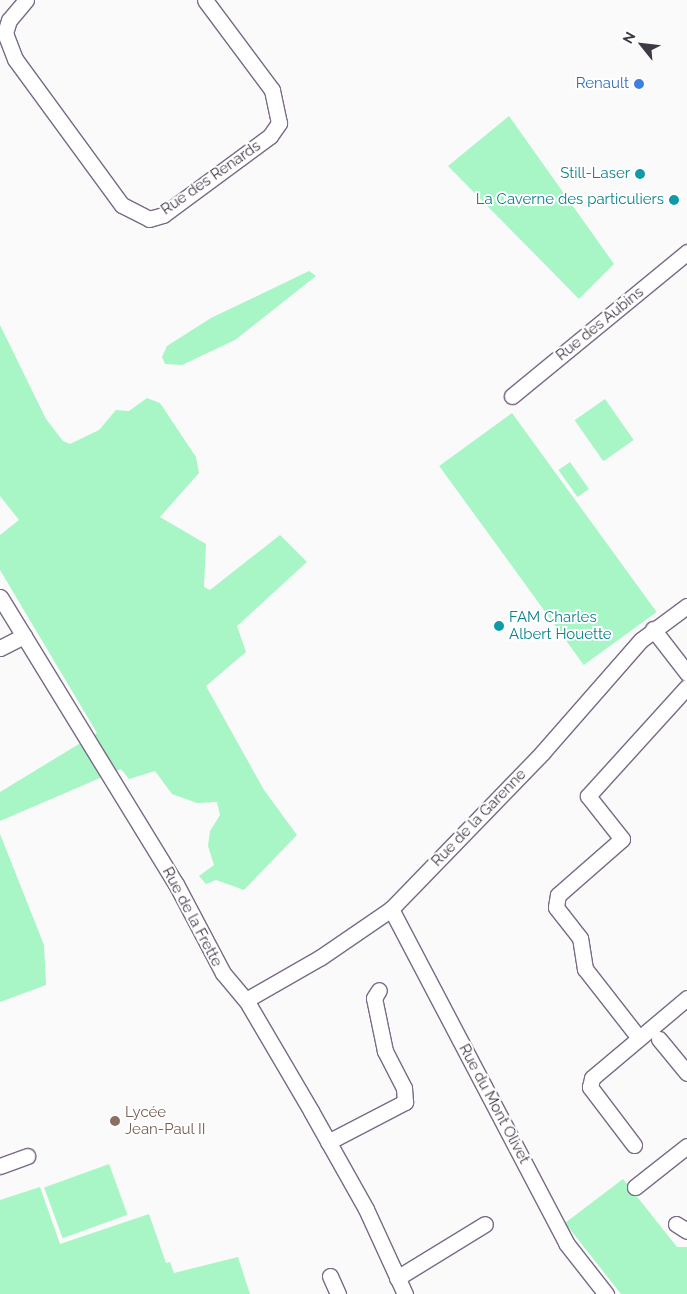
<!DOCTYPE html>
<html>
<head>
<meta charset="utf-8">
<style>
  body { margin:0 }
  #map { position:relative; width:687px; height:1294px; overflow:hidden; background:#fafafa; font-family:Raleway,sans-serif }
  div>[style] { position:absolute }
  .green>* { inset:0; background:#a8f5c5; transform-origin:0 0 }
  .roads { filter:drop-shadow(1px 0 #7a6a86) drop-shadow(-1px 0 #7a6a86) drop-shadow(0 1px #7a6a86) drop-shadow(0 -1px #7a6a86) }
  .minor>* { height:15px; margin:-7.5px; padding:0 7.5px; transform-origin:7.5px; border-radius:7.5px; background:#fff }
  .dots>* { width:14px; height:14px; translate:-50% -50%; box-sizing:border-box; border:2px solid #fff; border-radius:50% }
  span { translate:-50% -50%; white-space:nowrap; text-align:center; line-height:1.15; -webkit-text-stroke:4px #fff; paint-order:stroke }
  .shop-label { font-size:15px; color:#366cbe }
  .right { translate:-100% -50%; text-align:right }
  .culture-label { font-size:15px; color:#0d838f }
  .left { translate:0 -50%; text-align:left }
  .street-label { font-size:15px; color:#3f3845 }
  .education-label { font-size:15px; color:#785e54 }
  .north { position:absolute; left:617px; top:20px; width:50px; height:50px; -webkit-text-stroke:4px #fff; paint-order:stroke; rotate:299deg; font-size:14px; font-weight:700; line-height:20px; text-align:center; color:#3f3845 }
  .north::after { content:''; display:block; margin:auto; width:18px; height:22px; background:#3f3845; clip-path:polygon(50% 0,100% 100%,50% 72%,0 100%) }
</style>
</head>
<body>
<div id="map">
  <div class="green">
    <div style="clip-path:polygon(509px 116px,614px 264px,579px 299px,448px 166px)"></div>
    <div style="clip-path:polygon(309px 271px,316px 276px,235px 340px,182px 365px,165px 364px,162px 357px,167px 346px,211px 318px)"></div>
    <div style="clip-path:polygon(0 325px,46px 419px,63px 441px,70px 444px,99px 430px,116px 410px,129px 411px,147px 398px,160px 403px,196px 457px,199px 473px,160px 517px,206px 544px,204px 587px,210px 590px,280px 535px,307px 562px,237px 626px,246px 652px,206px 686px,264px 790px,297px 835px,244px 890px,216px 880px,206px 884px,199px 876px,214px 865px,208px 846px,210px 831px,220px 815px,217px 802px,197px 803px,172px 794px,155px 771px,129px 779px,121px 769px,0 821px,0 792px,97px 733px,0 570px,0 535px,19px 520px,0 496px)"></div>
    <div style="left:605px;top:399px;width:50px;height:37px;rotate:55deg"></div>
    <div style="left:512px;top:413px;width:246px;height:90px;rotate:54deg"></div>
    <div style="left:570px;top:462px;width:33px;height:14px;rotate:55deg"></div>
    <div style="clip-path:polygon(0 834px,44px 945px,46px 985px,0 1002px)"></div>
    <div style="left:109px;top:1164px;width:54px;height:69px;rotate:70deg"></div>
    <div style="clip-path:polygon(623px 1179px,677px 1247px,687px 1247px,687px 1294px,621px 1294px,565px 1223px)"></div>
    <div style="clip-path:polygon(40px 1187px,60px 1244px,149px 1214px,166px 1263px,170px 1262px,174px 1273px,238px 1257px,250px 1294px,0 1294px,0 1200px)"></div>
  </div>
  <div class="roads">
    <div class="minor">
      <div style="left:26px;top:0;width:26px;rotate:130deg"></div>
      <div style="left:9px;top:20px;width:14px;rotate:107deg"></div>
      <div style="left:5px;top:33px;width:28px;rotate:69deg"></div>
      <div style="left:15px;top:59px;width:181px;rotate:53.8deg"></div>
      <div style="left:122px;top:205px;width:30px;rotate:27deg"></div>
      <div style="left:149px;top:219px;width:15px;rotate:-16deg"></div>
      <div style="left:163px;top:215px;width:133px;rotate:-36.4deg"></div>
      <div style="left:270px;top:136px;width:16px;rotate:-55deg"></div>
      <div style="left:279px;top:123px;width:34px;rotate:-102deg"></div>
      <div style="left:272px;top:90px;width:112px;rotate:-126.7deg"></div>
      <div style="left:512px;top:396px;width:227px;rotate:-39.4deg"></div>
      <div style="left:0;top:597px;width:337px;rotate:58.5deg"></div>
      <div style="left:176px;top:884px;width:101px;rotate:62.2deg"></div>
      <div style="left:223px;top:973px;width:35px;rotate:50deg"></div>
      <div style="left:246px;top:1000px;width:129px;rotate:59.6deg"></div>
      <div style="left:311px;top:1111px;width:112px;rotate:60.7deg"></div>
      <div style="left:366px;top:1209px;width:94px;rotate:65.4deg"></div>
      <div style="left:653px;top:629px;width:56px;rotate:52.3deg"></div>
      <div style="left:0;top:648px;width:27px;rotate:-27deg"></div>
      <div style="left:391px;top:909px;width:377px;rotate:62.3deg"></div>
      <div style="left:566px;top:1243px;width:65px;rotate:51.9deg"></div>
      <div style="left:246px;top:1000px;width:86px;rotate:-29.8deg"></div>
      <div style="left:321px;top:957px;width:85px;rotate:-34.4deg"></div>
      <div style="left:391px;top:909px;width:217px;rotate:-45.9deg"></div>
      <div style="left:542px;top:753px;width:150px;rotate:-48.8deg"></div>
      <div style="left:641px;top:640px;width:57px;rotate:-36.5deg"></div>
      <div style="left:639px;top:1038px;width:88px;rotate:-128deg"></div>
      <div style="left:585px;top:969px;width:31px;rotate:-99deg"></div>
      <div style="left:580px;top:938px;width:39px;rotate:-128deg"></div>
      <div style="left:556px;top:907px;width:12px;rotate:-81deg"></div>
      <div style="left:558px;top:895px;width:85px;rotate:-41.2deg"></div>
      <div style="left:622px;top:839px;width:55px;rotate:-128.3deg"></div>
      <div style="left:588px;top:796px;width:147px;rotate:-47.8deg"></div>
      <div style="left:659px;top:1039px;width:44px;rotate:50.5deg"></div>
      <div style="left:328px;top:1142px;width:87px;rotate:-27.5deg"></div>
      <div style="left:405px;top:1102px;width:14px;rotate:-94deg"></div>
      <div style="left:404px;top:1088px;width:42px;rotate:-117.2deg"></div>
      <div style="left:385px;top:1051px;width:54px;rotate:-101.7deg"></div>
      <div style="left:374px;top:998px;width:9px;rotate:-58deg"></div>
      <div style="left:634px;top:1145px;width:73px;rotate:-127.2deg"></div>
      <div style="left:590px;top:1087px;width:9px;rotate:-77deg"></div>
      <div style="left:592px;top:1078px;width:124px;rotate:-40.1deg"></div>
      <div style="left:0;top:1166px;width:29px;rotate:-20deg"></div>
      <div style="left:635px;top:1187px;width:66px;rotate:-38.3deg"></div>
      <div style="left:676px;top:1224px;width:13px;rotate:32deg"></div>
      <div style="left:330px;top:1276px;width:20px;rotate:66deg"></div>
      <div style="left:397px;top:1278px;width:103px;rotate:-31.5deg"></div>
    </div>
  </div>
  <div class="dots">
    <div style="left:639px;top:84px;background:#3f7fe0"></div>
    <div style="left:640px;top:174px;background:#0f9aa8"></div>
    <div style="left:674px;top:200px;background:#0f9aa8"></div>
    <div style="left:499px;top:626px;background:#0f9aa8"></div>
    <div style="left:115px;top:1121px;background:#8d6e63"></div>
  </div>
  <div class="shop-label">
    <span class="right" style="left:629px;top:84px">Renault</span>
  </div>
  <div class="culture-label">
    <span class="right" style="left:630px;top:174px">Still-Laser</span>
    <span class="right" style="left:664px;top:200px">La Caverne des particuliers</span>
    <span class="left" style="left:509px;top:626px">FAM Charles<br>Albert Houette</span>
  </div>
  <div class="street-label">
    <span style="left:211px;top:178px;rotate:-35deg">Rue des Renards</span>
    <span style="left:600px;top:324px;rotate:-39deg">Rue des Aubins</span>
    <span style="left:479px;top:818px;rotate:-46deg">Rue de la Garenne</span>
    <span style="left:192px;top:917px;rotate:62deg">Rue de la Frette</span>
    <span style="left:494px;top:1104px;rotate:62deg">Rue du Mont Olivet</span>
  </div>
  <div class="education-label">
    <span class="left" style="left:125px;top:1121px">Lycée<br>Jean-Paul II</span>
  </div>
  <div class="north">N</div>
</div>
</body>
</html>
